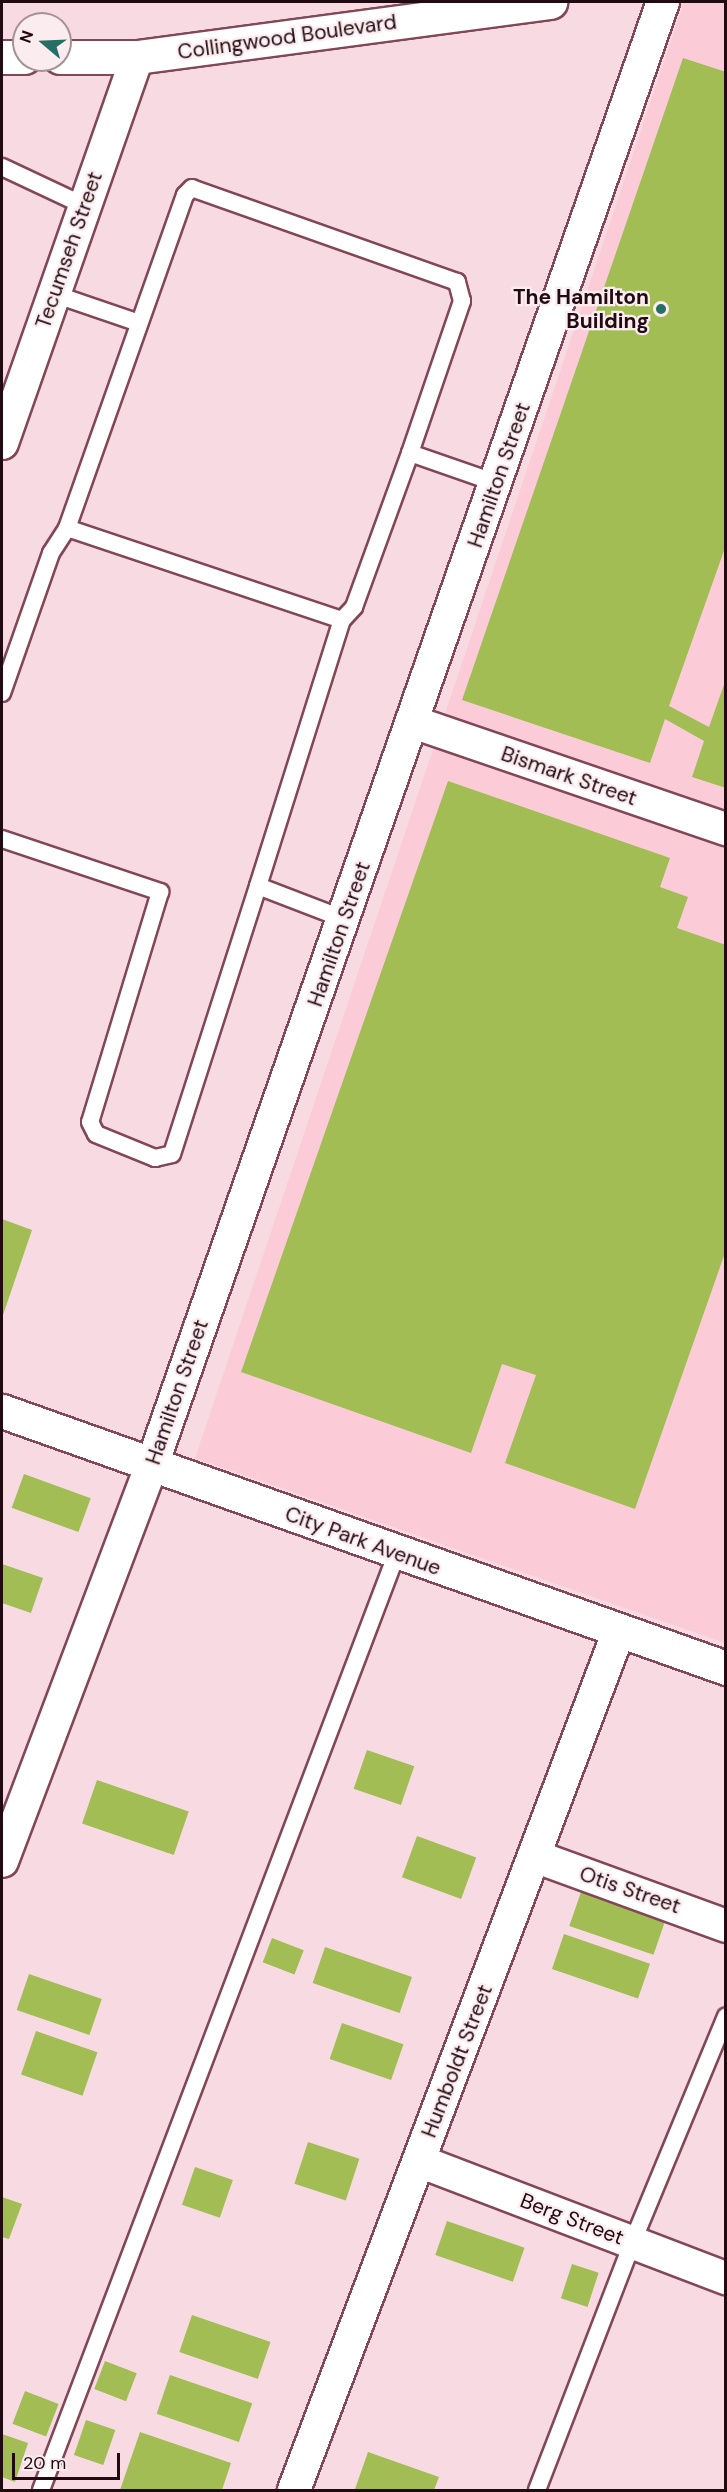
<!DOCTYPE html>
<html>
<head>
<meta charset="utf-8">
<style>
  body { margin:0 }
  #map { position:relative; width:727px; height:2492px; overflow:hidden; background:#f8dbe2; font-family:"DM Sans",sans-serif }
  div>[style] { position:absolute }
  .built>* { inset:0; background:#fbccd8 }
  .building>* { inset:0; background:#a2bd54; transform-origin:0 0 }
  .roads { filter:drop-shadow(2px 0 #824758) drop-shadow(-2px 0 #824758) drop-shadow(0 2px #824758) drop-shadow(0 -2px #824758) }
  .service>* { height:16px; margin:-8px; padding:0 8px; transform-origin:8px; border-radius:8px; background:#fff }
  .minor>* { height:32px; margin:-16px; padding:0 16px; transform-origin:16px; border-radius:16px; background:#fff }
  .tertiary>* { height:33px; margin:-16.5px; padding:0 16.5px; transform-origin:16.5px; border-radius:16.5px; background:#fff }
  .secondary>* { height:33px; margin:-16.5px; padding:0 16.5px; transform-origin:16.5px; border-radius:16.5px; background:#fff }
  .dots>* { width:16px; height:16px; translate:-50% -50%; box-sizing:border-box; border:3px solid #fbecf0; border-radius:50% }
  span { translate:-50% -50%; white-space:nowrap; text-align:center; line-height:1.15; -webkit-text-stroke:4.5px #fbecf0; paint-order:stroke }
  .street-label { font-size:21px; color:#220a12 }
  .poi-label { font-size:21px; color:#220a12; font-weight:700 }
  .right { translate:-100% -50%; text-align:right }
  .frame { position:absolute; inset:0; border:3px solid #220a12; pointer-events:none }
  .north { position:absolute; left:12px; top:12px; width:60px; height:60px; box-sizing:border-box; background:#fbecf0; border:2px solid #a49297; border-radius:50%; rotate:289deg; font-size:16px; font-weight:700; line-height:24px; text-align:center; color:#220a12 }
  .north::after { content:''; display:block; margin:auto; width:21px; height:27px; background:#276e64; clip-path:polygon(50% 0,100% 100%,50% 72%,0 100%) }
  .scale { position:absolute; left:12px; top:2453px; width:108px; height:27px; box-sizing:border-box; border:3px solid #220a12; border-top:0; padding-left:8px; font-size:18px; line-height:21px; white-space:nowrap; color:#220a12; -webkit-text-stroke:4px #fbecf0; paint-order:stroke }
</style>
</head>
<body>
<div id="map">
  <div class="built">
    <div style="clip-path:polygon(684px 2px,725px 2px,725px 1643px,195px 1458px)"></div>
  </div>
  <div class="building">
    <div style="clip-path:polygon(683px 58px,726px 72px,726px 545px,669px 706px,709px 727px,726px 679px,726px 788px,692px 777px,704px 741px,665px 719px,650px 763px,462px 700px)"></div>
    <div style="clip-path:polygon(448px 781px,670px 858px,660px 887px,688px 897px,677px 928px,726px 945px,726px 1250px,635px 1509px,505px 1463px,536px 1375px,502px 1364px,471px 1453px,241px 1372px)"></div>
    <div style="clip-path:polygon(2px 1219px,32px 1230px,2px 1318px)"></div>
    <div style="left:24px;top:1474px;width:71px;height:36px;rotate:20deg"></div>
    <div style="clip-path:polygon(2px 1564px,43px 1578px,31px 1613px,2px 1603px)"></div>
    <div style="left:367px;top:1750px;width:50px;height:41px;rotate:19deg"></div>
    <div style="left:97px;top:1780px;width:97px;height:46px;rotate:19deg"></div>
    <div style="left:417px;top:1836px;width:63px;height:44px;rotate:20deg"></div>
    <div style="left:582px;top:1889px;width:89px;height:39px;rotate:19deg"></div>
    <div style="left:564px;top:1934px;width:91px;height:37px;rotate:19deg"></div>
    <div style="left:272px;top:1938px;width:34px;height:26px;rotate:21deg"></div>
    <div style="left:325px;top:1947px;width:92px;height:38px;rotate:19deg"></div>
    <div style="left:29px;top:1974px;width:77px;height:38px;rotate:19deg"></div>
    <div style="left:342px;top:2023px;width:65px;height:38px;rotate:19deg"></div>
    <div style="left:36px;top:2031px;width:65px;height:46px;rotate:19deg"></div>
    <div style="left:308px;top:2142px;width:54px;height:44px;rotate:18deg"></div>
    <div style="left:195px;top:2167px;width:40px;height:40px;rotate:19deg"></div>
    <div style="clip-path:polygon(2px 2197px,22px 2204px,9px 2239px,2px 2237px)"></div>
    <div style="left:447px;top:2221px;width:82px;height:36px;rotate:19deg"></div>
    <div style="left:572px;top:2264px;width:28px;height:36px;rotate:18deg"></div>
    <div style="left:192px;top:2315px;width:83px;height:39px;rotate:19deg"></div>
    <div style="left:105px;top:2361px;width:34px;height:30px;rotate:21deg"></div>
    <div style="left:170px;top:2375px;width:87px;height:41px;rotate:19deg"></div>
    <div style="left:25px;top:2391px;width:36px;height:35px;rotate:21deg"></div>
    <div style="left:86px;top:2420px;width:31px;height:37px;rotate:19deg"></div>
    <div style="clip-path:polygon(140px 2432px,231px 2463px,222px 2490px,120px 2490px)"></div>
    <div style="clip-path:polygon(2px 2434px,28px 2443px,15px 2482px,2px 2477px)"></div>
    <div style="clip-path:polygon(368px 2452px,439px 2477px,434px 2490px,355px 2489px)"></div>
  </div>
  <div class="roads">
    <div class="service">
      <div style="left:2px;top:167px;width:92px;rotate:25.2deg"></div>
      <div style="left:54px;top:294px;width:90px;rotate:18.8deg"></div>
      <div style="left:410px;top:453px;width:161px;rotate:-71.1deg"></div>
      <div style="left:462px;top:301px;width:20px;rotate:-105deg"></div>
      <div style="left:457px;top:282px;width:281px;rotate:-160.5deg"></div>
      <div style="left:192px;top:188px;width:10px;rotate:135deg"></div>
      <div style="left:185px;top:195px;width:353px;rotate:109.5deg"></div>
      <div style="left:67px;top:528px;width:290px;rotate:18.5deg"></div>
      <div style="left:342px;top:620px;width:18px;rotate:-47deg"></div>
      <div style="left:354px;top:607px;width:164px;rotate:-70deg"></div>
      <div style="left:410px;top:453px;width:91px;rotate:19.2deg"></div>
      <div style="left:2px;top:693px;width:148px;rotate:-70.7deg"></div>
      <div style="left:51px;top:553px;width:30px;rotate:-57deg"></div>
      <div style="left:2px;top:839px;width:167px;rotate:18.5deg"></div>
      <div style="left:160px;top:892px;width:240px;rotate:106.9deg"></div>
      <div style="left:90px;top:1122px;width:13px;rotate:63deg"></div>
      <div style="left:96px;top:1134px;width:64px;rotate:22.1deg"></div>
      <div style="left:155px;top:1158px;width:17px;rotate:-13deg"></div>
      <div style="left:172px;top:1154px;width:281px;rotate:-72.2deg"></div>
      <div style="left:258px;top:886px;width:92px;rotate:21deg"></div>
      <div style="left:258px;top:886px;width:279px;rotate:-72.5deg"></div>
      <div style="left:41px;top:2490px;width:1002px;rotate:-69.2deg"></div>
      <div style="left:537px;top:2490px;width:267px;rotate:-68.9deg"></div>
      <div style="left:633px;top:2241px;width:243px;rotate:-67.5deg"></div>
    </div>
    <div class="minor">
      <div style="left:2px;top:443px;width:409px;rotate:-70.7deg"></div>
      <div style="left:413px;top:722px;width:331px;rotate:18.9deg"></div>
      <div style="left:534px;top:1856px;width:204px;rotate:20deg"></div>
      <div style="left:2px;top:1861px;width:423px;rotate:-69.3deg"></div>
      <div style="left:152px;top:1465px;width:1550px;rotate:-70.75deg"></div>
      <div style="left:419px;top:2161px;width:329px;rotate:20.9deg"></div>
      <div style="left:294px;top:2490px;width:918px;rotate:-69.28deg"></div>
    </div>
    <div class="tertiary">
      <div style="left:2px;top:1411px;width:768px;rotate:19.54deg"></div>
    </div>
    <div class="secondary">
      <div style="left:2px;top:57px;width:22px"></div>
      <div style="left:60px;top:57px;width:77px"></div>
      <div style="left:137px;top:57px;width:417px;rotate:-7.6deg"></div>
    </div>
  </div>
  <div class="dots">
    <div style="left:661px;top:309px;background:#276e64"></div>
  </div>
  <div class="street-label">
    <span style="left:287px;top:37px;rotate:-8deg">Collingwood Boulevard</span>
    <span style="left:69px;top:250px;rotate:-71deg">Tecumseh Street</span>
    <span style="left:499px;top:475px;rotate:-71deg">Hamilton Street</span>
    <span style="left:569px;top:776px;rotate:19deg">Bismark Street</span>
    <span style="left:339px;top:934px;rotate:-71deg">Hamilton Street</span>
    <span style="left:177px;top:1392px;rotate:-71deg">Hamilton Street</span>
    <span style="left:363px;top:1541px;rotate:20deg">City Park Avenue</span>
    <span style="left:630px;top:1890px;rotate:19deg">Otis Street</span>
    <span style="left:457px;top:2061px;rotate:-69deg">Humboldt Street</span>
    <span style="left:572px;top:2219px;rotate:21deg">Berg Street</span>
  </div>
  <div class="poi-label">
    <span class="right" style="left:649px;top:309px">The Hamilton<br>Building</span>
  </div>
  <div class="frame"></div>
  <div class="north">N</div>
  <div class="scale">20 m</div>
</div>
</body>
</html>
